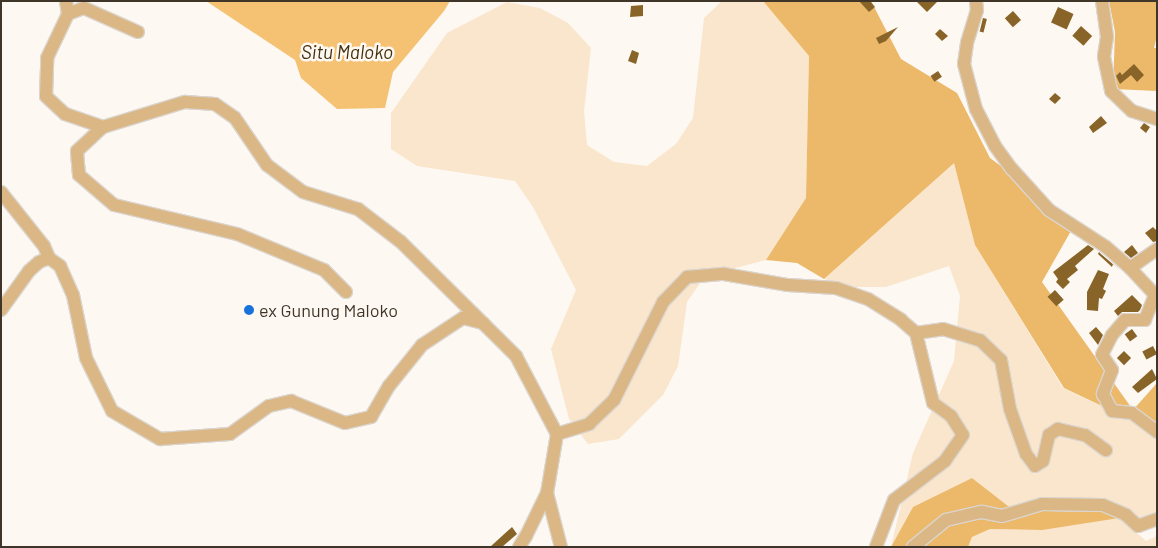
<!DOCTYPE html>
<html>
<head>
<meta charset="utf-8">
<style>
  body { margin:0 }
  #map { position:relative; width:1158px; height:548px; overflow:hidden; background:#fdf8f2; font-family:Barlow,sans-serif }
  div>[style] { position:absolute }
  .green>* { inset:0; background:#f9e6cc }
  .forest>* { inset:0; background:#ecb86a }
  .water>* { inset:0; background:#f5c173 }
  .building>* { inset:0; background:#896428; transform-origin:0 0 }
  .roads { filter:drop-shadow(1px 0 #dbd5ce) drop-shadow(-1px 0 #dbd5ce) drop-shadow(0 1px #dbd5ce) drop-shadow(0 -1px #dbd5ce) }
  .minor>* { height:12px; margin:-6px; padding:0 6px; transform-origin:6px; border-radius:6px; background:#dab784 }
  .dots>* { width:14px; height:14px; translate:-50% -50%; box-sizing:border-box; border:2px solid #fdf8f2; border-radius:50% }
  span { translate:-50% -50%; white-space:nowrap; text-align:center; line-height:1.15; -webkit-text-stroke:5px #fdf8f2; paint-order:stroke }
  .poi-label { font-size:18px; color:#3f3629 }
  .left { translate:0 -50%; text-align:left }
  .water-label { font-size:19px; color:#432f0c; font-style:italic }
  .frame { position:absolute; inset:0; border:2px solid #3f3629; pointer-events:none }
</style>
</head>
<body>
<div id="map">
  <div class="green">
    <div style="clip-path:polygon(722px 1px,763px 1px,809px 56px,806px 199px,766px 260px,705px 276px,687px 302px,678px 366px,663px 395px,619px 439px,588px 444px,569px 419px,551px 349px,576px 290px,533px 207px,515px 181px,417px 166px,391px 149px,391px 113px,447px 33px,507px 2px,540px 8px,568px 23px,591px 48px,584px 111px,587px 145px,614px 162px,647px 166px,676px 144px,693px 118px,704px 18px)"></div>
    <div style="clip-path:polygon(954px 162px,975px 245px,1063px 388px,1140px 424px,1157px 434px,1157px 521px,1137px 533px,1146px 541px,1157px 536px,1157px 547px,968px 547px,972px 537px,990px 529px,1042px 530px,1100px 503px,1008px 506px,972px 478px,913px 507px,891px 547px,913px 453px,954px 361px,960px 296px,949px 266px,886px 287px,855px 287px,824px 279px)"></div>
  </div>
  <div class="forest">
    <div style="clip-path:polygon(763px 1px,871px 1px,901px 59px,957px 93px,990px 158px,1076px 222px,1042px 282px,1133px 410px,1157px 383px,1157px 434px,1140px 424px,1064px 388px,975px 245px,954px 163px,824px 279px,797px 263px,766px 260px,806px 198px,809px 56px)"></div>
    <div style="clip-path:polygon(1109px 1px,1157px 1px,1157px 36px,1154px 48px,1157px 48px,1157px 91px,1113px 89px,1115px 32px)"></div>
    <div style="clip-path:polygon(972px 478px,1008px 506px,1100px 503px,1119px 518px,1042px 530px,990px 529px,972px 537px,968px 547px,891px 547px,913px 507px)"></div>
  </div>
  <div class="water">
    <div style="clip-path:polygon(206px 1px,450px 1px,444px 11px,393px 72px,385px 108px,337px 109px,301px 78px,295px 60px)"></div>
  </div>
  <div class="building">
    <div style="clip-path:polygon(859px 1px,870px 1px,875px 7px,869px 12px)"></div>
    <div style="clip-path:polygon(916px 1px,938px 1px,927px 12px)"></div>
    <div style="clip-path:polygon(643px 5px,643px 16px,630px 17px,631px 6px)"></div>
    <div style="left:1058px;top:7px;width:17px;height:17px;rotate:24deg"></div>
    <div style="left:1013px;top:11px;width:12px;height:11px;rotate:48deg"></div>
    <div style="left:983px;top:18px;width:4px;height:14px;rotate:14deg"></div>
    <div style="left:1081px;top:26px;width:15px;height:13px;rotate:42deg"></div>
    <div style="clip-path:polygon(898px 27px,886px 41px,879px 44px,876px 38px)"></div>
    <div style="clip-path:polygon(940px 29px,948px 36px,942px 41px,935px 34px)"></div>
    <div style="clip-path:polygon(632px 50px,639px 53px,636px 64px,628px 61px)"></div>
    <div style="clip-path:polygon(1134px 64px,1144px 75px,1137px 82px,1131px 75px,1120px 84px,1116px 76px,1120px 72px,1122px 75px)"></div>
    <div style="left:938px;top:71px;width:7px;height:9px;rotate:56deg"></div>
    <div style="clip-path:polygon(1055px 93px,1061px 98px,1055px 104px,1049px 99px)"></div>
    <div style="clip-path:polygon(1101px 116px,1107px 123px,1093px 133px,1089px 127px)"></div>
    <div style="clip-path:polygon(1144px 123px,1150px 127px,1146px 133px,1140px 128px)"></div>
    <div style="clip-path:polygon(1153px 227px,1157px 231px,1157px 241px,1153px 242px,1145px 233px)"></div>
    <div style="clip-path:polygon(1088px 245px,1094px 249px,1075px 266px,1078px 270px,1067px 279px,1070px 282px,1063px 289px,1056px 282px,1058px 279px,1053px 272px)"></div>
    <div style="clip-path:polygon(1132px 245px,1138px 253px,1131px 258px,1124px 252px)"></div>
    <div style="clip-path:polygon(1099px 252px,1101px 254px,1121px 271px,1113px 264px,1112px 267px,1098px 254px)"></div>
    <div style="clip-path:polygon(1098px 270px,1109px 274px,1103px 289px,1106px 291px,1102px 299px,1099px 298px,1098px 311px,1087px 310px,1087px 292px)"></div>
    <div style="left:1055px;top:290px;width:13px;height:10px;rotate:48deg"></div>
    <div style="clip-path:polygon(1132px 295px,1142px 305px,1140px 310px,1138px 312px,1122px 312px,1118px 316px,1114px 311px)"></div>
    <div style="clip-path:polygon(1096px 327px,1103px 335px,1098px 345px,1089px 333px)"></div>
    <div style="left:1132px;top:329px;width:9px;height:9px;rotate:54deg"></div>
    <div style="left:1153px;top:346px;width:9px;height:12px;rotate:63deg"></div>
    <div style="left:1124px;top:351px;width:10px;height:10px;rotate:45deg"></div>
    <div style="clip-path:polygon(1152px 369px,1157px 379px,1138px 393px,1132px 387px)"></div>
    <div style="clip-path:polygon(512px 527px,517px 534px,502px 547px,490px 547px)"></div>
  </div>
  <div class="roads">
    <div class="minor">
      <div style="left:66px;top:1px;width:13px;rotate:81deg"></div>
      <div style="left:976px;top:1px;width:9px;rotate:84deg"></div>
      <div style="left:977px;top:10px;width:34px;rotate:107deg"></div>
      <div style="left:967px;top:43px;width:21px;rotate:98deg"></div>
      <div style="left:964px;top:64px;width:47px;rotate:75.1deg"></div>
      <div style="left:976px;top:109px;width:42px;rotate:62.8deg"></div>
      <div style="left:995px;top:146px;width:29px;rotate:54deg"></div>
      <div style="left:1012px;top:169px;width:55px;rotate:47.9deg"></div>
      <div style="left:1049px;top:210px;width:68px;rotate:33deg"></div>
      <div style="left:1106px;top:247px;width:32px;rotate:41deg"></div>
      <div style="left:1130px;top:268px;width:40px;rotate:47deg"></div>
      <div style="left:1102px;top:1px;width:36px;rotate:82deg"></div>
      <div style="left:1107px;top:37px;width:20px;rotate:99deg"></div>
      <div style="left:1104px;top:57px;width:35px;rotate:78deg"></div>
      <div style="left:1111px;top:91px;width:29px;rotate:44deg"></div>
      <div style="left:1132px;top:111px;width:26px;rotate:18deg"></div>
      <div style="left:103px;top:127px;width:40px;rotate:-161.1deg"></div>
      <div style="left:65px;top:114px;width:26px;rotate:-137deg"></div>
      <div style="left:46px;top:96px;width:38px;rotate:-88deg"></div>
      <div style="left:47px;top:58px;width:49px;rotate:-64.5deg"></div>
      <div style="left:68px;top:14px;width:17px;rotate:-21deg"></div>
      <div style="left:84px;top:8px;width:59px;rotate:24deg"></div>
      <div style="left:1px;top:192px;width:69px;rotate:51.5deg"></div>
      <div style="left:44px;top:246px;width:13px;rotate:67deg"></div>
      <div style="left:1130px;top:268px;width:33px;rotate:-35deg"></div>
      <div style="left:346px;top:292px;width:31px;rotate:-135deg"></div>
      <div style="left:324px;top:270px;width:94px;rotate:-157.5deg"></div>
      <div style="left:237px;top:234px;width:126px;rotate:-166.7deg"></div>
      <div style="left:114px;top:205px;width:46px;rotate:-139.4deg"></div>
      <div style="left:79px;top:175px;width:24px;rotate:-95deg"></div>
      <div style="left:77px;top:151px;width:35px;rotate:-43deg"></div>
      <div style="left:103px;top:127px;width:86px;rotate:-17deg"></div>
      <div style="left:185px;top:102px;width:30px;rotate:4deg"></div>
      <div style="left:215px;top:104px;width:24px;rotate:35deg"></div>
      <div style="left:235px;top:118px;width:57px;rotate:55.8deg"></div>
      <div style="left:267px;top:165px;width:45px;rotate:36.9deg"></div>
      <div style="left:303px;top:192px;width:58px;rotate:17.2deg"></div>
      <div style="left:358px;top:209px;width:54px;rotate:37.5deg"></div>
      <div style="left:401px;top:242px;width:162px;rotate:44.7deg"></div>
      <div style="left:516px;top:356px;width:88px;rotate:62.3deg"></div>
      <div style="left:557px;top:434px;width:60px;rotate:99.6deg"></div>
      <div style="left:547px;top:493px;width:48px;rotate:116deg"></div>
      <div style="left:526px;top:536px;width:13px;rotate:122deg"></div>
      <div style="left:1155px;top:295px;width:27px;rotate:112deg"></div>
      <div style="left:1145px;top:320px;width:20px;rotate:180deg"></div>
      <div style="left:1125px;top:320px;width:20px;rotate:131deg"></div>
      <div style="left:1112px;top:335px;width:22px;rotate:117deg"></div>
      <div style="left:1102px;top:355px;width:18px;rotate:56deg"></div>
      <div style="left:1112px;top:370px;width:26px;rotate:111deg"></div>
      <div style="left:1103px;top:394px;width:19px;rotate:62deg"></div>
      <div style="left:1112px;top:411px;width:20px;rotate:6deg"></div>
      <div style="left:1132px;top:413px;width:31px;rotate:37deg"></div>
      <div style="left:1px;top:310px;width:48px;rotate:-54.3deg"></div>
      <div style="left:29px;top:271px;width:13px;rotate:-42deg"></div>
      <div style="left:39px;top:262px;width:11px;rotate:-22deg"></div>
      <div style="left:49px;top:258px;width:14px;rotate:36deg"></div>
      <div style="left:60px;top:266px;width:32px;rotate:66deg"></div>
      <div style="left:73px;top:295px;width:64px;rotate:78.3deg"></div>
      <div style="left:86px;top:358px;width:59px;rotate:63.9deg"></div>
      <div style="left:112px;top:411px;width:56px;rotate:30.3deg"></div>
      <div style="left:160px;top:439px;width:70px;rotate:-4.1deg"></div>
      <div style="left:230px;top:434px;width:48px;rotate:-35.7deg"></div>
      <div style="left:269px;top:406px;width:23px;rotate:-13deg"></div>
      <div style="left:291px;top:401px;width:58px;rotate:22.2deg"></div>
      <div style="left:345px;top:423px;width:27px;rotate:-13deg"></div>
      <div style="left:371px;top:417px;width:36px;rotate:-60deg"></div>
      <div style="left:389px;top:386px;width:53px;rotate:-51.2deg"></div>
      <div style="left:422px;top:345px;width:49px;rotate:-33.4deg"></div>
      <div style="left:463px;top:318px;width:21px;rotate:14deg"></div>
      <div style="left:916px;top:333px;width:27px;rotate:-8deg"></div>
      <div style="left:943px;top:329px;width:39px;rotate:17deg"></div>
      <div style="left:980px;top:340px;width:29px;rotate:44deg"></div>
      <div style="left:1001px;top:360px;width:50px;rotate:79.6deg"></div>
      <div style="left:1010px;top:409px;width:48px;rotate:70.4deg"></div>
      <div style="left:1026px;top:454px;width:15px;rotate:53deg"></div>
      <div style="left:1035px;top:466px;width:9px;rotate:-32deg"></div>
      <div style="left:1043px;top:461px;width:27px;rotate:-77deg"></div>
      <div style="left:1049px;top:435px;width:11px;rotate:-34deg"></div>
      <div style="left:1058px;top:429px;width:28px;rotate:13deg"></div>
      <div style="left:1085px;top:435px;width:26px;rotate:36deg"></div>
      <div style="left:557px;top:434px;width:34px;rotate:-17deg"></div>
      <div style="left:589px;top:424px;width:35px;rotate:-44deg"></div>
      <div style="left:614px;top:400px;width:110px;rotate:-63.4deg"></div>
      <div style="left:663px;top:302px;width:35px;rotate:-46deg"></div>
      <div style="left:687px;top:277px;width:37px;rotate:-5deg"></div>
      <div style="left:724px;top:274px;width:65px;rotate:9.8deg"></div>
      <div style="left:788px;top:285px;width:48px;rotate:3.6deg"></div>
      <div style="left:836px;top:288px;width:34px;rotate:19deg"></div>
      <div style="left:868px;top:299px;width:39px;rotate:32deg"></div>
      <div style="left:901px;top:320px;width:20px;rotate:41deg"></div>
      <div style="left:916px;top:333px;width:72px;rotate:76.3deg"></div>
      <div style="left:933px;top:403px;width:22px;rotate:36deg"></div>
      <div style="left:951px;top:416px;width:22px;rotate:58deg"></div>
      <div style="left:963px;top:435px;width:32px;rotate:125deg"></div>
      <div style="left:945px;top:461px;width:64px;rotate:142.6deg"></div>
      <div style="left:894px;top:500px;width:50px;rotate:111deg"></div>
      <div style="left:547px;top:493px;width:56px;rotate:75.5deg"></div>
      <div style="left:913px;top:547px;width:43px;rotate:-39.3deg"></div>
      <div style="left:946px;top:520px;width:37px;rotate:-13deg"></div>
      <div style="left:982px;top:512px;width:20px;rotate:11deg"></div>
      <div style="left:1002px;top:516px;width:42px;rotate:-16.7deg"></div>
      <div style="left:1042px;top:504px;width:61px;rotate:0.9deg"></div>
      <div style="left:1103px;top:505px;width:25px;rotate:23deg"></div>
      <div style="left:1126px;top:515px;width:16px;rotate:43deg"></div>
      <div style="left:1138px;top:526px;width:20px;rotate:-20deg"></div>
    </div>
  </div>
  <div class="dots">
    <div style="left:249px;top:310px;background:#1972db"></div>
  </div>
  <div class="poi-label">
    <span class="left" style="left:259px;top:310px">ex Gunung Maloko</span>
  </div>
  <div class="water-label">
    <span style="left:347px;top:52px">Situ Maloko</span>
  </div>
  <div class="frame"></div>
</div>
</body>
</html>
